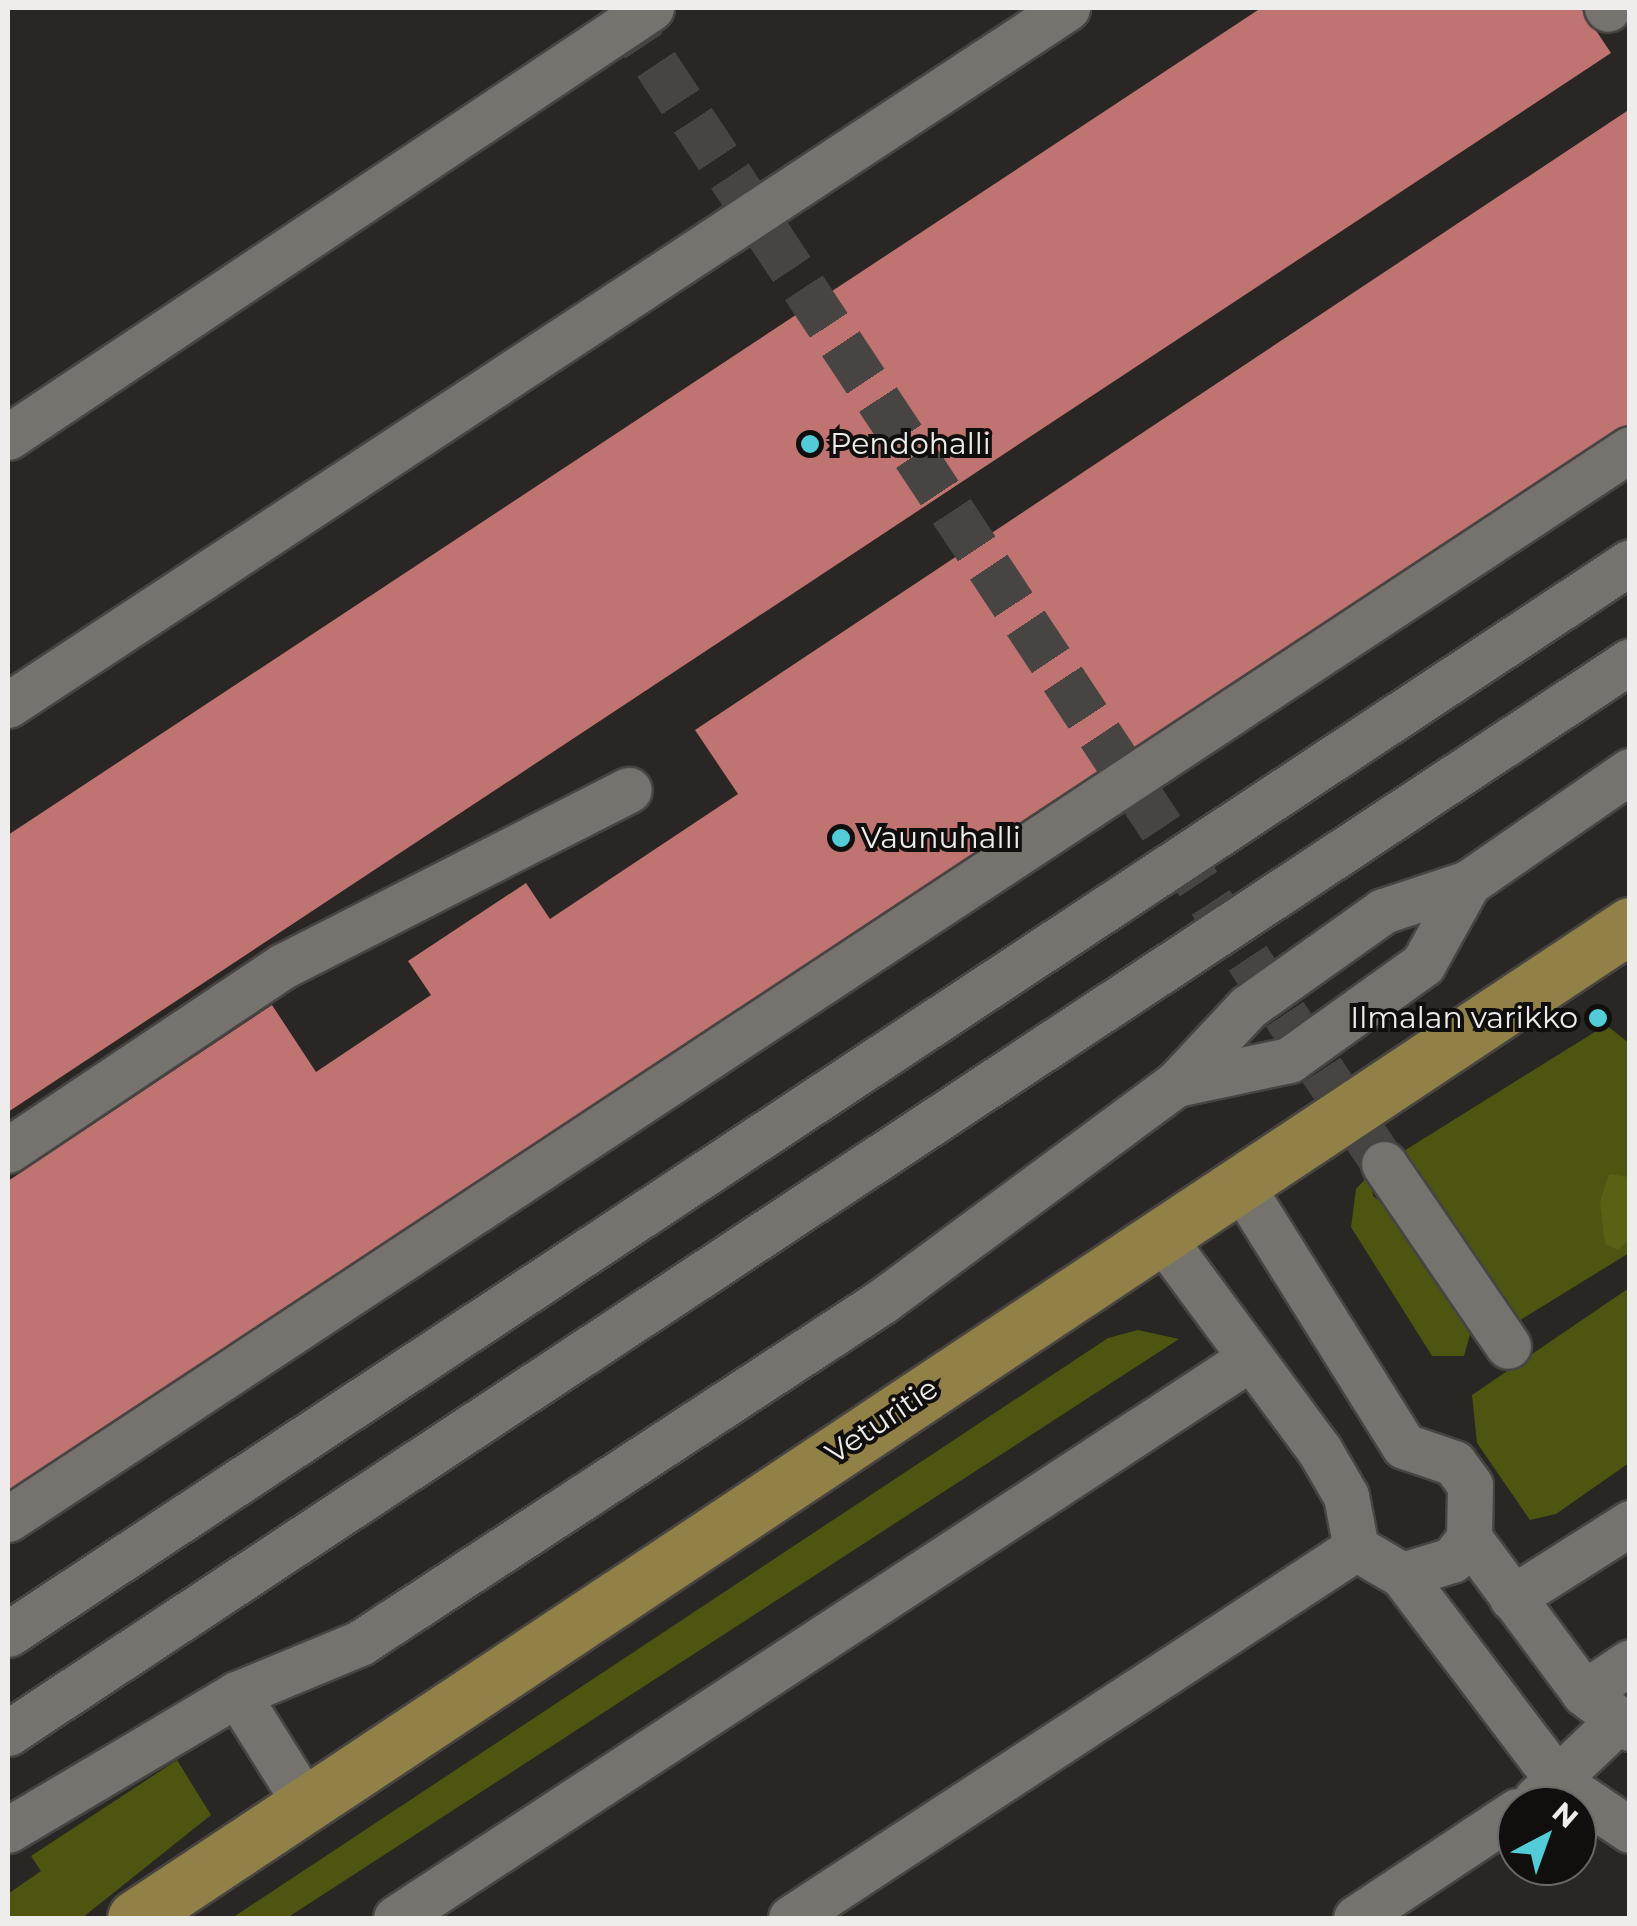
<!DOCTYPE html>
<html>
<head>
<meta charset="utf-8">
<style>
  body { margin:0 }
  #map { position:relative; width:1637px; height:1926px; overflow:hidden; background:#292623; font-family:Montserrat,sans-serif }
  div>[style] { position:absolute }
  .green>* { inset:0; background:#4f5411 }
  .forest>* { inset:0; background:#5b6114 }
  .building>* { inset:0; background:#c07472 }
  .minor-tunnel>* { height:45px; margin-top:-22.5px; transform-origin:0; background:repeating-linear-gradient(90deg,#474441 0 45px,transparent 0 67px) }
  .roads { filter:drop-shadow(2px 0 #474442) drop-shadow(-2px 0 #474442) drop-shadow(0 2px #474442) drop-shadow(0 -2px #474442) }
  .minor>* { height:45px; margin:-22.5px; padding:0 22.5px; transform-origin:22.5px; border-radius:22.5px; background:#76726e }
  .major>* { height:55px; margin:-27.5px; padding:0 27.5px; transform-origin:27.5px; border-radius:27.5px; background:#928147 }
  .dots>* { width:28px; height:28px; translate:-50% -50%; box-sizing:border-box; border:5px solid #110f0e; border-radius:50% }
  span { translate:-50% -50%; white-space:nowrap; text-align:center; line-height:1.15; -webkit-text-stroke:8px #110f0e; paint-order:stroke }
  .poi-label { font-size:30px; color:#efedeb }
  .left { translate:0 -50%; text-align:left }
  .right { translate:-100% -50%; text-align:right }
  .street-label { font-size:30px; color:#efedeb }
  .frame { position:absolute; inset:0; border:10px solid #efedeb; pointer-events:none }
  .north { position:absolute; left:1497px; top:1786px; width:100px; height:100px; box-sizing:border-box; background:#110f0e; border:2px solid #6a6866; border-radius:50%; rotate:41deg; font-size:28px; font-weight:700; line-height:40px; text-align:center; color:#efedeb }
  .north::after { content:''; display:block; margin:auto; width:35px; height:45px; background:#52ccd6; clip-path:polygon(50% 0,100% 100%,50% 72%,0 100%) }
</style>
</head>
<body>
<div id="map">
  <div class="green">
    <div style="clip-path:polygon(1606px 1025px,1629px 1043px,1629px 1253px,1509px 1327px,1399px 1154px)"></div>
    <div style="clip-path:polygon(1370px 1174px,1373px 1196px,1396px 1213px,1472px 1327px,1464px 1356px,1432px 1356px,1351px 1227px,1356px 1189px)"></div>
    <div style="clip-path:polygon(1629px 1288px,1629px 1463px,1556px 1514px,1530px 1520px,1477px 1443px,1472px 1395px)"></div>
    <div style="clip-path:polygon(1138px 1330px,1179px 1339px,287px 1918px,232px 1918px,1108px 1338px)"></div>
    <div style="clip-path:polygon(177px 1760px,211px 1815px,82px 1918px,8px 1918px,8px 1894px,41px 1871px,31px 1856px)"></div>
  </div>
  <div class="forest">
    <div style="clip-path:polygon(1609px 1174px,1629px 1177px,1629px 1240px,1618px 1250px,1605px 1244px,1600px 1202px)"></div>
  </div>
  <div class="building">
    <div style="clip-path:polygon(1261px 8px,1581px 8px,1611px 53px,8px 1112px,8px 835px)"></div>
    <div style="clip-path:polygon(1630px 109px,1630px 427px,8px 1505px,8px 1181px,272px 1005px,316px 1072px,431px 995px,408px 961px,526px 883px,550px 919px,738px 794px,695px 730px)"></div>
  </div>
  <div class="minor-tunnel">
    <div style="left:619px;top:8px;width:1386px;rotate:56.5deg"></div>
  </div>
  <div class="roads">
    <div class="minor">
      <div style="left:1607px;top:8px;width:1px;rotate:45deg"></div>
      <div style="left:8px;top:437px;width:773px;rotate:-33.71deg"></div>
      <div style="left:8px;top:705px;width:1268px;rotate:-33.35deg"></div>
      <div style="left:1176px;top:1084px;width:116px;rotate:-12deg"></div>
      <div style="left:1289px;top:1060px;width:165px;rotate:-35.6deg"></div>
      <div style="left:1423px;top:964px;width:93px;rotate:-60.9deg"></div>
      <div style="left:8px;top:1150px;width:331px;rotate:-33.8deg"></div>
      <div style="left:283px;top:966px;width:388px;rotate:-27deg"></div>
      <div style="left:1384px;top:1164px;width:220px;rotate:55.7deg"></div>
      <div style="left:1161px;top:1236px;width:267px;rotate:53.5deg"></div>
      <div style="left:1320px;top:1451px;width:52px;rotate:60deg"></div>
      <div style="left:1346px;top:1496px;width:53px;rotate:79.1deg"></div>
      <div style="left:1356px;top:1548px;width:53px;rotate:30.4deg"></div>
      <div style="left:1402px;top:1575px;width:52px;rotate:-16.7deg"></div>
      <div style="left:1452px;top:1560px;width:28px;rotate:-52deg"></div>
      <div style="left:1469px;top:1538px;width:53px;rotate:-88.9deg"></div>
      <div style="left:1470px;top:1485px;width:27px;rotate:-126deg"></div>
      <div style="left:1454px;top:1463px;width:53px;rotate:-161.2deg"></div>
      <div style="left:1404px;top:1446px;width:308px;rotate:-122deg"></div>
      <div style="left:8px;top:1519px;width:1943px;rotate:-33.41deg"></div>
      <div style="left:1469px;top:1538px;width:193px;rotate:53.4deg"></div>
      <div style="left:1584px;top:1693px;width:58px;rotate:37.3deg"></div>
      <div style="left:1402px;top:1575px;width:261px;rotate:52.8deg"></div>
      <div style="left:1560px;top:1783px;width:84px;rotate:33.9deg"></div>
      <div style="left:1512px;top:1598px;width:140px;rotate:-32.4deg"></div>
      <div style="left:8px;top:1634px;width:1944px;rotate:-33.46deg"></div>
      <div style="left:1584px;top:1693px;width:55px;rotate:-34deg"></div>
      <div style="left:237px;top:1694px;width:128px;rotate:58deg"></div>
      <div style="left:8px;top:1733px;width:1944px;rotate:-33.46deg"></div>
      <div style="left:1536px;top:1799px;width:113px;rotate:-43.6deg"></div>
      <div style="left:8px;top:1830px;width:266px;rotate:-30.7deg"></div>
      <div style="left:237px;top:1694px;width:133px;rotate:-22.5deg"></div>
      <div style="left:360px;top:1643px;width:623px;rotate:-33.21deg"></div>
      <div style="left:881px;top:1302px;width:367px;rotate:-36.5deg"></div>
      <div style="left:1176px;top:1084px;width:105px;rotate:-46.9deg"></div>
      <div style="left:1248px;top:1007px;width:166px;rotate:-35.4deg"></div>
      <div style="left:1383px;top:911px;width:89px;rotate:-18.2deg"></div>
      <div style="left:1468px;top:883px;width:197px;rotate:-34.7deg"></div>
      <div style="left:396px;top:1918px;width:1021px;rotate:-33.25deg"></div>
      <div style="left:791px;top:1918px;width:675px;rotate:-33.22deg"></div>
      <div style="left:1356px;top:1918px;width:193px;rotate:-33.6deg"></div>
    </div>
    <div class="major">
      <div style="left:135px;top:1918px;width:1795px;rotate:-33.59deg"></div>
    </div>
  </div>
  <div class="dots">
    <div style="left:810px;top:444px;background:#52ccd6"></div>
    <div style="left:841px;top:838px;background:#52ccd6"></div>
    <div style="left:1598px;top:1018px;background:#52ccd6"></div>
  </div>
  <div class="poi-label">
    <span class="left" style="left:830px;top:444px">Pendohalli</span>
    <span class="left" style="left:861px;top:838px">Vaunuhalli</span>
    <span class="right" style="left:1578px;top:1018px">Ilmalan varikko</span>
  </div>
  <div class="street-label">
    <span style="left:882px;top:1421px;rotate:-34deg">Veturitie</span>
  </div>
  <div class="frame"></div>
  <div class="north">N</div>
</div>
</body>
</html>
